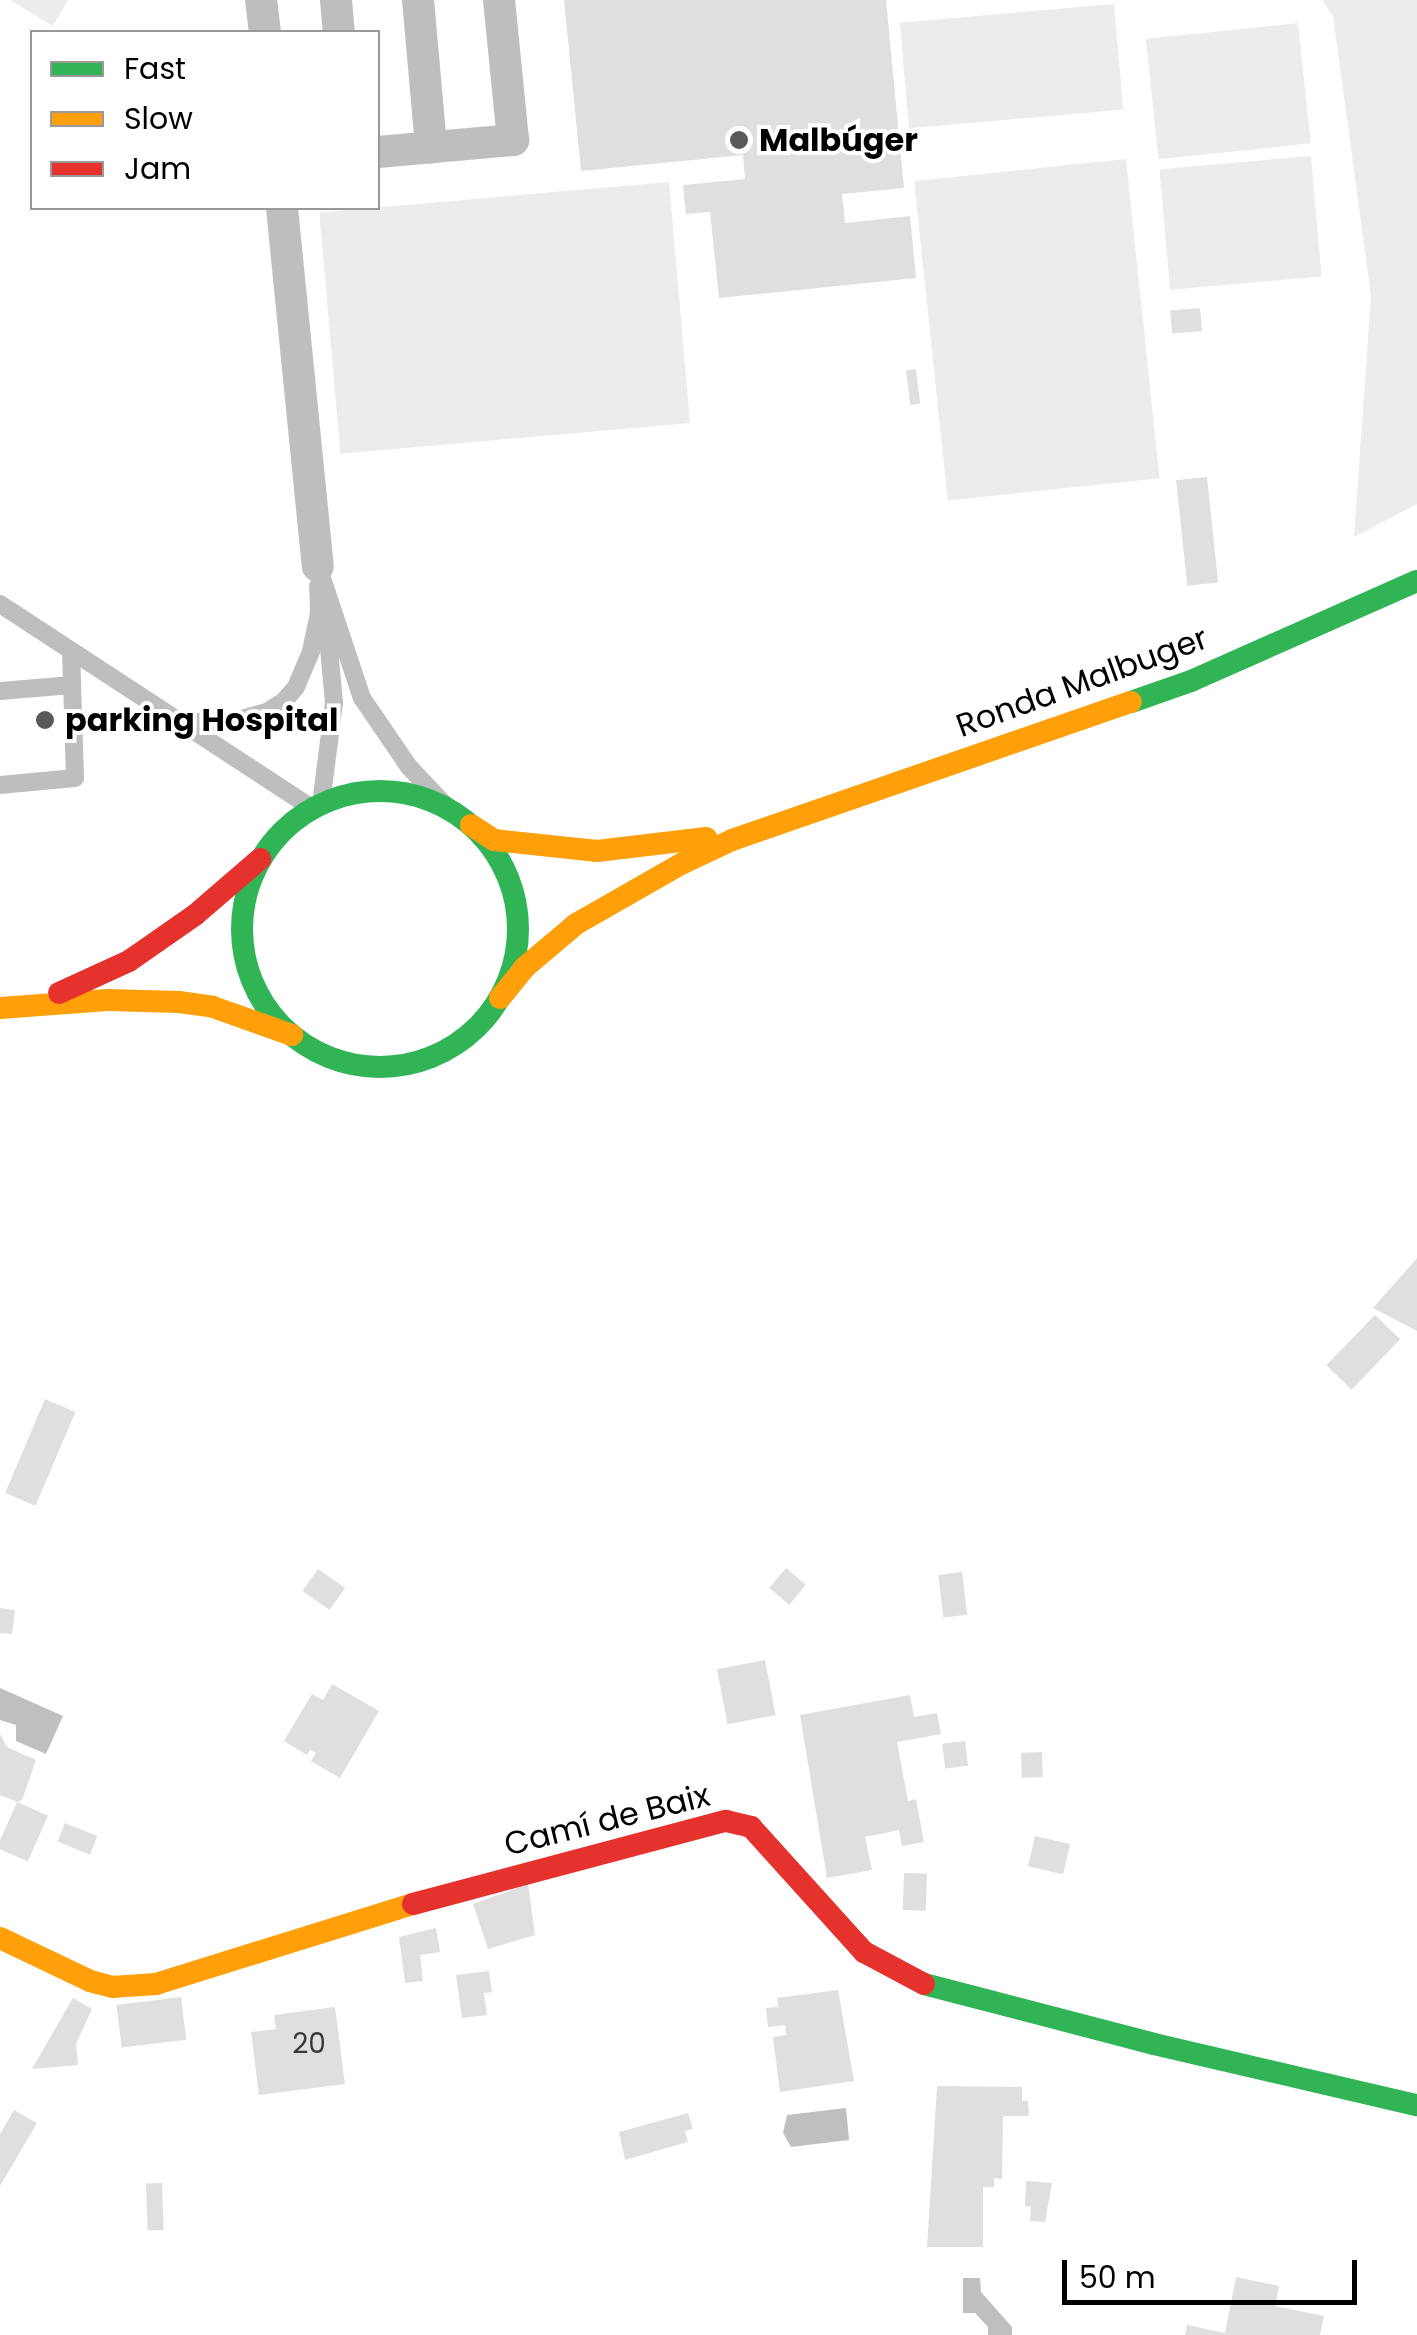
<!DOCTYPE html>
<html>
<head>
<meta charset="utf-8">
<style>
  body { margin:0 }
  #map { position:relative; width:1417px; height:2335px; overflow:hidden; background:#fff; font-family:Poppins,sans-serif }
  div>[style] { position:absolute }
  .green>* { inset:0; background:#ececec; transform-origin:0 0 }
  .water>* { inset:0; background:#bfbfbf }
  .building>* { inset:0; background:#dfdfdf; transform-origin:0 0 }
  .lane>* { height:18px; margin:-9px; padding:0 9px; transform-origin:9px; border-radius:9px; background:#bebebe }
  .street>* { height:32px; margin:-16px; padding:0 16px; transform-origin:16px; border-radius:16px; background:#bebebe }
  .fast>* { height:22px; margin:-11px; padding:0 11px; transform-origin:11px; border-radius:11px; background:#30b455 }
  .fast>.ring { margin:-11px; padding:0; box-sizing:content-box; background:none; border:22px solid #30b455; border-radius:50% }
  .slow>* { height:22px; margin:-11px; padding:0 11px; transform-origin:11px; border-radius:11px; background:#ff9f0a }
  .jam>* { height:22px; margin:-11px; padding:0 11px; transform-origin:11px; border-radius:11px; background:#e5322d }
  .dots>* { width:28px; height:28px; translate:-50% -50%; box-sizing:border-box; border:5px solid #fff; border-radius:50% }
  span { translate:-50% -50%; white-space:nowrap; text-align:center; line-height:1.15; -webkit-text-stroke:8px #fff; paint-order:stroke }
  .number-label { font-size:28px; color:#383838 }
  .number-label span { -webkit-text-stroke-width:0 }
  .poi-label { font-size:32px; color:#000; font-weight:700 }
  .left { translate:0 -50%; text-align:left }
  .street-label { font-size:32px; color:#000 }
  .legend { position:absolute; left:30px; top:30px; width:350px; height:180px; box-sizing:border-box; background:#fff; border:2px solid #999; margin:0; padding:12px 18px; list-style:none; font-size:30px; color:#000 }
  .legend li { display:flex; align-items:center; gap:20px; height:50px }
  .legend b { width:50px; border:2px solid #999 }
  .scale { position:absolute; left:1062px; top:2260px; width:295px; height:45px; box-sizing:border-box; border:5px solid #000; border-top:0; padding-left:12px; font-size:30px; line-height:35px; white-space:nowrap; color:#000; -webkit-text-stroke:8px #fff; paint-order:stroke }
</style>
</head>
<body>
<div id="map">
  <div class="green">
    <div style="clip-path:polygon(10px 0,68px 0,53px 26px)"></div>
    <div style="clip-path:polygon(1322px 0,1417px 0,1417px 504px,1354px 537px,1371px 296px,1333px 16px)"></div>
    <div style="left:1114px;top:4px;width:106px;height:215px;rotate:85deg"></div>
    <div style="left:1298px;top:23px;width:121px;height:153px;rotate:84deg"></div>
    <div style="left:1311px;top:156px;width:121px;height:152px;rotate:85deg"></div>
    <div style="left:1126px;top:159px;width:321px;height:213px;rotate:84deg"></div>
    <div style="left:669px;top:182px;width:242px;height:351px;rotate:85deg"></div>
  </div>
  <div class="water">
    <div style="clip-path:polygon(0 1688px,63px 1716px,46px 1754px,16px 1741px,16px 1725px,0 1720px)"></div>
    <div style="clip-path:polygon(846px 2108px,849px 2140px,791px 2147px,783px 2133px,787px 2115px)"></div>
    <div style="clip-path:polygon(963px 2278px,980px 2278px,981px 2292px,1012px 2327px,1012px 2335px,988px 2335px,988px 2327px,975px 2313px,963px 2313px)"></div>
  </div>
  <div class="building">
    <div style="clip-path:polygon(564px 0,886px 0,904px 188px,842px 194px,845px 223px,910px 216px,916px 278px,719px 298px,710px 212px,686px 214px,683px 185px,745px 179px,743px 155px,581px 171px)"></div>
    <div style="left:1200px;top:308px;width:23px;height:30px;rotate:85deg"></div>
    <div style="left:916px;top:369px;width:35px;height:10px;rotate:83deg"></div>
    <div style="left:1207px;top:477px;width:106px;height:31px;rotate:84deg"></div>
    <div style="clip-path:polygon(1417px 1258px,1417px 1331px,1373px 1308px)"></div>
    <div style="left:1375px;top:1315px;width:35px;height:70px;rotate:44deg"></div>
    <div style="left:45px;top:1399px;width:33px;height:102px;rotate:23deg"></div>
    <div style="left:786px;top:1568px;width:26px;height:26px;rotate:40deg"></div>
    <div style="left:318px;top:1569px;width:33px;height:27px;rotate:35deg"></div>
    <div style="left:962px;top:1572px;width:43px;height:24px;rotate:83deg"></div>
    <div style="clip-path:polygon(0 1608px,15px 1610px,12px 1634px,0 1633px)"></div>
    <div style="left:765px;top:1660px;width:56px;height:49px;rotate:79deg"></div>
    <div style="clip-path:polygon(332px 1684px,379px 1711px,340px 1778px,311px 1761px,316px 1753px,310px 1750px,307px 1755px,284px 1741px,312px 1694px,323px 1700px)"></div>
    <div style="clip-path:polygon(910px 1695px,914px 1717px,937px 1713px,941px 1734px,897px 1742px,908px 1801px,916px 1799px,924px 1842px,902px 1846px,899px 1830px,865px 1837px,872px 1870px,827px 1878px,800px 1715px)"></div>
    <div style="clip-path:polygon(0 1734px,7px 1747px,36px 1760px,22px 1800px,17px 1802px,0 1795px)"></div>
    <div style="left:965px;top:1741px;width:25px;height:23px;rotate:83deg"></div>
    <div style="left:1042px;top:1752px;width:25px;height:21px;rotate:88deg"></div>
    <div style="left:17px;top:1802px;width:34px;height:50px;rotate:24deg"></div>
    <div style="left:65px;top:1823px;width:35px;height:20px;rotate:22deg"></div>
    <div style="left:1035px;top:1836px;width:36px;height:31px;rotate:13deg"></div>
    <div style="left:904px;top:1873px;width:23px;height:37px;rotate:2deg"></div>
    <div style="clip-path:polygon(528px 1884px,535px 1935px,488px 1949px,473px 1904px)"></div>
    <div style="clip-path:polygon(436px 1928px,440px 1952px,420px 1955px,423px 1981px,405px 1983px,399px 1937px)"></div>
    <div style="clip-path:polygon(489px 1971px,492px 1992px,484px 1993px,487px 2015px,462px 2018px,456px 1975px)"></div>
    <div style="clip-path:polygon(838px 1990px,854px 2081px,780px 2092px,773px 2037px,786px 2035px,785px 2025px,768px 2027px,766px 2008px,778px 2007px,777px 1998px)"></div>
    <div style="left:181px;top:1997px;width:43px;height:65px;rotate:83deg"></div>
    <div style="clip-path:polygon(73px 1998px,92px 2009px,76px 2044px,78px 2065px,32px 2069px)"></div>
    <div style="clip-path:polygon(335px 2007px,345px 2084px,259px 2095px,251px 2032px,276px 2029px,274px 2015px)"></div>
    <div style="clip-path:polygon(937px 2086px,1022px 2087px,1022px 2101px,1028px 2101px,1029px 2116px,1003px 2116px,1002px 2179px,994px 2178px,994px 2187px,983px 2187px,983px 2247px,927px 2247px)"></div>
    <div style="clip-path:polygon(14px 2110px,37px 2123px,0 2186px,0 2134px)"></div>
    <div style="clip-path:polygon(688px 2113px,693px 2129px,685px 2131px,688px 2142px,625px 2160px,619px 2132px)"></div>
    <div style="clip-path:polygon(1026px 2181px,1052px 2183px,1045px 2222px,1030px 2221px,1031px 2207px,1025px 2206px)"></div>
    <div style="left:162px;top:2183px;width:47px;height:16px;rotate:88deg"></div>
    <div style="clip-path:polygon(1236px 2277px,1279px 2286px,1275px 2306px,1324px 2316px,1320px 2335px,1185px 2335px,1187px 2325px,1225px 2333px)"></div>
  </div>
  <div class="lane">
    <div style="left:318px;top:566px;width:139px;rotate:71.6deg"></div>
    <div style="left:362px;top:698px;width:83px;rotate:55.7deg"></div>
    <div style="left:409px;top:767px;width:58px;rotate:46.4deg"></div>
    <div style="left:0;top:604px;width:373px;rotate:33.2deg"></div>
    <div style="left:0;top:691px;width:72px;rotate:-4.8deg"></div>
    <div style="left:182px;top:723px;width:60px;rotate:-3.8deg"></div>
    <div style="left:242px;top:719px;width:26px;rotate:-16deg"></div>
    <div style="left:267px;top:712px;width:20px;rotate:-33deg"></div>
    <div style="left:284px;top:701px;width:18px;rotate:-49deg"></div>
    <div style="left:296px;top:687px;width:39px;rotate:-67deg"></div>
    <div style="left:311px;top:651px;width:40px;rotate:-78deg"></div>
    <div style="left:319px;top:612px;width:26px;rotate:-92deg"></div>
    <div style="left:0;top:785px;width:75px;rotate:-5.3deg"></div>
    <div style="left:75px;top:778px;width:127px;rotate:-91.8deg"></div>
    <div style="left:321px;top:804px;width:102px;rotate:-82.7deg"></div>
    <div style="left:334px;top:703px;width:77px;rotate:-95.2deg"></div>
  </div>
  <div class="street">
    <div style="left:261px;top:0;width:32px;rotate:83deg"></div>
    <div style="left:336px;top:0;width:32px;rotate:85deg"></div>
    <div style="left:418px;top:0;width:148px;rotate:84.9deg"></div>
    <div style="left:378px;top:152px;width:136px;rotate:-5.1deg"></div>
    <div style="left:513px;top:140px;width:141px;rotate:-95.7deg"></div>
    <div style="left:282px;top:208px;width:360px;rotate:84.3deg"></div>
  </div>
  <div class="fast">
    <div style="left:1131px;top:702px;width:64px;rotate:-19.3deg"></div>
    <div style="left:1191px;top:681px;width:247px;rotate:-23.9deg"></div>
    <div class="ring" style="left:242px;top:791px;width:254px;height:254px"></div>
    <div style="left:924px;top:1984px;width:238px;rotate:14.6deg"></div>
    <div style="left:1154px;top:2044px;width:270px;rotate:13.1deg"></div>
  </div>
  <div class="slow">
    <div style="left:471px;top:825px;width:27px;rotate:33deg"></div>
    <div style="left:494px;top:840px;width:104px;rotate:6.1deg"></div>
    <div style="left:597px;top:851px;width:110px;rotate:-6.8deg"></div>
    <div style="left:500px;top:998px;width:38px;rotate:-51deg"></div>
    <div style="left:524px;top:968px;width:68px;rotate:-40.2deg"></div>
    <div style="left:576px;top:924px;width:123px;rotate:-29.7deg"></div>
    <div style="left:683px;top:863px;width:54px;rotate:-25.1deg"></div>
    <div style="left:732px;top:840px;width:422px;rotate:-19.1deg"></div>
    <div style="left:0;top:1008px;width:108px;rotate:-4.2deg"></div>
    <div style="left:108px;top:1000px;width:71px;rotate:1.6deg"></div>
    <div style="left:179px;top:1002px;width:34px;rotate:8deg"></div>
    <div style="left:213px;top:1007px;width:84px;rotate:19.5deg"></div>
    <div style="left:0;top:1938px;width:100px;rotate:25.5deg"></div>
    <div style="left:90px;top:1981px;width:23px;rotate:15deg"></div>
    <div style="left:112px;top:1987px;width:44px;rotate:-3.9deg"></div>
    <div style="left:156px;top:1984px;width:269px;rotate:-17.3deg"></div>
  </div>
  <div class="jam">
    <div style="left:59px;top:993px;width:77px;rotate:-24.6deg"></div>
    <div style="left:129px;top:961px;width:80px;rotate:-34.9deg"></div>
    <div style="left:195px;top:915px;width:86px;rotate:-40.7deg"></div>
    <div style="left:413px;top:1904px;width:324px;rotate:-14.9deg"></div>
    <div style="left:726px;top:1821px;width:26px;rotate:13deg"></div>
    <div style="left:751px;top:1827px;width:169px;rotate:47.9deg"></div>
    <div style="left:864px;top:1952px;width:68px;rotate:28.1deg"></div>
  </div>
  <div class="dots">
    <div style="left:739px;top:140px;background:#595959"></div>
    <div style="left:45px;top:720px;background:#595959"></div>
  </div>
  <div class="number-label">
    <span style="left:309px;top:2044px">20</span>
  </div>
  <div class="poi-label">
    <span class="left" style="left:759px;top:140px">Malbúger</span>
    <span class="left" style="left:65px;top:720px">parking Hospital</span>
  </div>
  <div class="street-label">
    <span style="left:1082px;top:682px;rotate:-20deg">Ronda Malbuger</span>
    <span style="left:607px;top:1820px;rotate:-14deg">Camí de Baix</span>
  </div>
  <ul class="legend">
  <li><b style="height:12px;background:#30b455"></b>Fast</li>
  <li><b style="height:12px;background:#ff9f0a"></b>Slow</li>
  <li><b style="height:12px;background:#e5322d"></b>Jam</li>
  </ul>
  <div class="scale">50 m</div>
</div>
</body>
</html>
